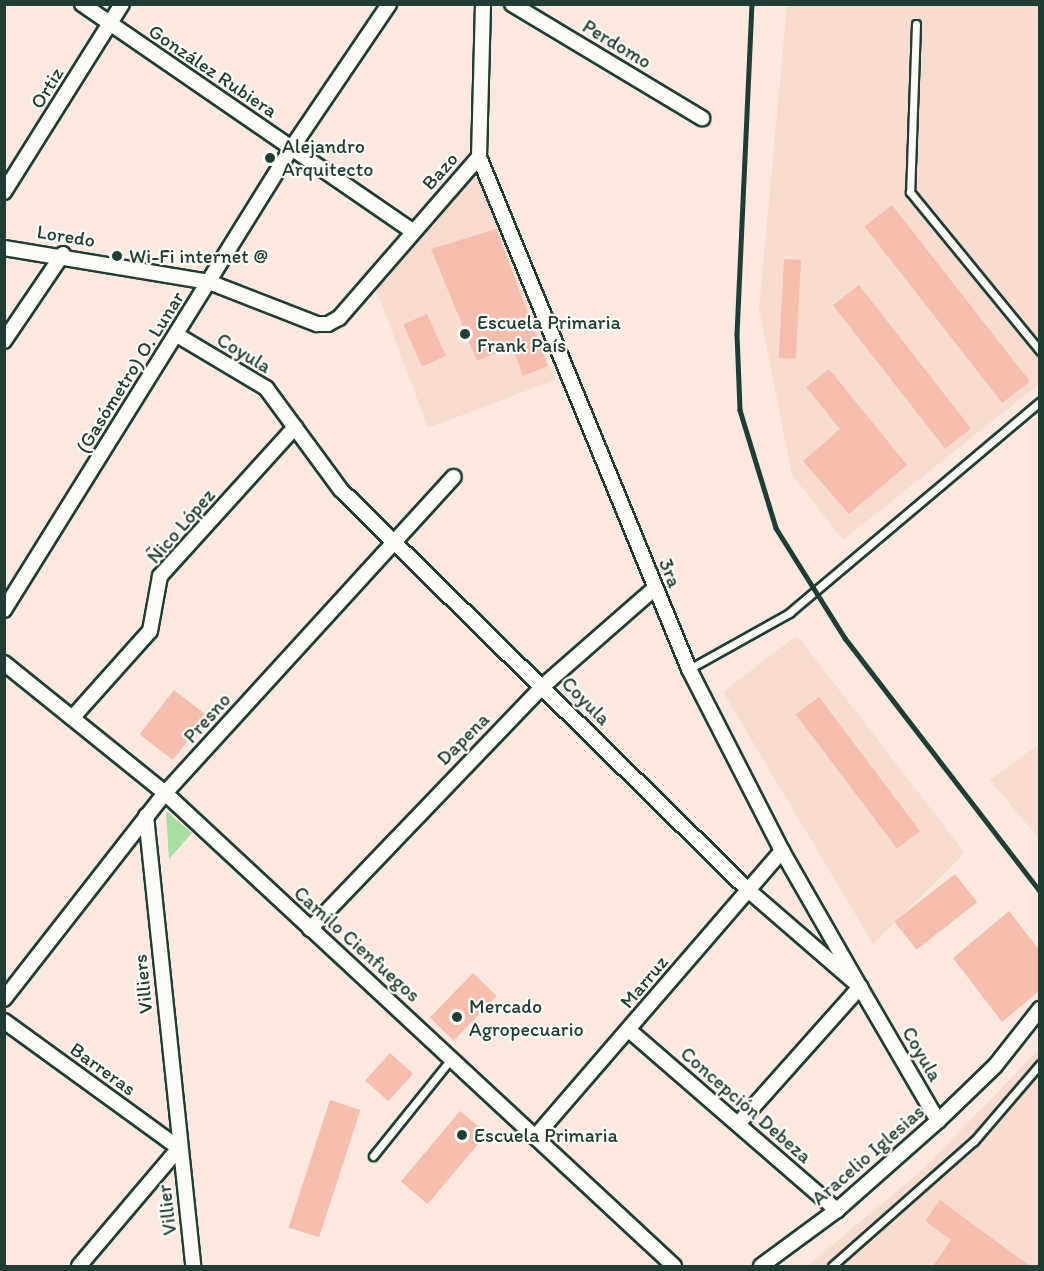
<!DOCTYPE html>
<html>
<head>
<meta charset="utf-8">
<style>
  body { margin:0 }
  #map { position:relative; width:1044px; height:1271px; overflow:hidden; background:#fbe9e0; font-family:Itim,sans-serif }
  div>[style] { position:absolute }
  .built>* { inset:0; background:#f9dcd0 }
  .green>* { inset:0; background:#a8dea1 }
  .building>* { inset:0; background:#f5bdac; transform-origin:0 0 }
  .roads { filter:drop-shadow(2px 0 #1f3d34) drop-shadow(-2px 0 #1f3d34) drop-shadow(0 2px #1f3d34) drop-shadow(0 -2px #1f3d34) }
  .lane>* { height:7px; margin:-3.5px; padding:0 3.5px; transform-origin:3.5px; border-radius:3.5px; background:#fdfcf7 }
  .street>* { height:14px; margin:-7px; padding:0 7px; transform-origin:7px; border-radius:7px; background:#fdfcf7 }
  .rail>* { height:4.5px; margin:-2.25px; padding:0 2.25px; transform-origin:2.25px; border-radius:2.25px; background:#1f3d34 }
  .dots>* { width:16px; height:16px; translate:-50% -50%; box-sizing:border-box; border:3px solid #fdfcf7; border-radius:50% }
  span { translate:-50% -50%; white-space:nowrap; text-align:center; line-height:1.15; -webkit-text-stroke:4.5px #fdfcf7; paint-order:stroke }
  .street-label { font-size:20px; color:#1f3d34 }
  .poi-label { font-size:20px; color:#1f3d34 }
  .left { translate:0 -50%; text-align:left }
  .frame { position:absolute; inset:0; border:6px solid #1f3d34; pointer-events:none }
</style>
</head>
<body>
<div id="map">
  <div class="built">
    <div style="clip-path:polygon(787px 5px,1039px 5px,1039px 384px,843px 540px,792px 475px,759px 309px)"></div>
    <div style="clip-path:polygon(477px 173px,555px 380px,428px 428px,376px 289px)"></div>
    <div style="clip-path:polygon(797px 635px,965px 853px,873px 944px,723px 692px)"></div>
    <div style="clip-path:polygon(1039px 744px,1039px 839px,990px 780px)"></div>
    <div style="clip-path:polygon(1039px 1049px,1039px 1266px,807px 1266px,920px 1172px)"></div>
  </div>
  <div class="green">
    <div style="clip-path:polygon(166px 811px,192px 833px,169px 859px)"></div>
  </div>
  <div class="building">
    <div style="left:892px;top:205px;width:224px;height:35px;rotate:52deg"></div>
    <div style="clip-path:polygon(496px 229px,548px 366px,523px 376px,512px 346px,477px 361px,431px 249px)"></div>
    <div style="left:784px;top:259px;width:17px;height:99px;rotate:3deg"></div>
    <div style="left:859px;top:285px;width:182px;height:33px;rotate:52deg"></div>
    <div style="left:427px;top:314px;width:46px;height:26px;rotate:66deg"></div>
    <div style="clip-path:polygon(829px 369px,907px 465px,849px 514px,803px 461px,840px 429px,806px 387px)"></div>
    <div style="left:174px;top:690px;width:42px;height:56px;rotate:38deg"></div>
    <div style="left:819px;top:697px;width:168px;height:29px;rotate:53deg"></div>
    <div style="left:955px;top:874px;width:36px;height:77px;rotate:52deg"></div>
    <div style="clip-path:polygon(1009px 911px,1040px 951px,1040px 990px,1002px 1022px,953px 958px)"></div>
    <div style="left:473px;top:973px;width:33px;height:62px;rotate:44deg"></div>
    <div style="left:390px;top:1053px;width:31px;height:37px;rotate:42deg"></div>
    <div style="left:330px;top:1100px;width:32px;height:134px;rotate:18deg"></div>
    <div style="left:460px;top:1111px;width:35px;height:92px;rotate:40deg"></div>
    <div style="clip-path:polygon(940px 1200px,1030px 1266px,933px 1266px,951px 1240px,925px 1221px)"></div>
  </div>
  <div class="roads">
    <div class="lane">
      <div style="left:916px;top:24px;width:168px;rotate:92deg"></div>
      <div style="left:910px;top:192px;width:205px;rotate:50.7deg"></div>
      <div style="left:689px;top:669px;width:115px;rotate:-29.2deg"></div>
      <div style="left:789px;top:613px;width:328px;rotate:-40.1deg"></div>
      <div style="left:373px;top:1156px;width:124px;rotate:-51.2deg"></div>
      <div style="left:832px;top:1266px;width:189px;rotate:-41.4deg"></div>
      <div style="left:974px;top:1141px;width:101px;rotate:-49.4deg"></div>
    </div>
    <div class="street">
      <div style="left:82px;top:4px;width:401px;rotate:34.5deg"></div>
      <div style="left:512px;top:4px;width:222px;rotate:31deg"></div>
      <div style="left:479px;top:157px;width:553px;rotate:67.7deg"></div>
      <div style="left:689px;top:669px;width:204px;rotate:62.9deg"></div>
      <div style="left:782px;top:851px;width:157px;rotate:60.2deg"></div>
      <div style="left:860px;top:987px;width:182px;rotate:131.7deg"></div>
      <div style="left:4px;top:192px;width:222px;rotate:-57.9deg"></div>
      <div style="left:4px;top:248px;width:208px;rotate:9.4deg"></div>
      <div style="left:209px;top:282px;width:116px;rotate:21.3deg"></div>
      <div style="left:317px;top:324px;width:11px"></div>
      <div style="left:328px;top:324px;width:13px;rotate:-29deg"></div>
      <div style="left:339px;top:318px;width:213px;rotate:-49deg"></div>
      <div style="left:479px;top:157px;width:153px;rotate:-88.5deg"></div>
      <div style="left:177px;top:335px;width:104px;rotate:30.8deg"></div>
      <div style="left:266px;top:388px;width:127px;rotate:53.7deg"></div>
      <div style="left:341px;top:490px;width:569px;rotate:44.5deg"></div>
      <div style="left:747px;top:889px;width:150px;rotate:40.9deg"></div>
      <div style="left:860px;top:987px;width:155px;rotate:59.8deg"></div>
      <div style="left:4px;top:341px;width:105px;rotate:-55.9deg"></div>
      <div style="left:4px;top:610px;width:543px;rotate:-58.1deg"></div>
      <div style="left:291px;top:149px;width:175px;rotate:-55.9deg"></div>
      <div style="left:4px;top:663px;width:207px;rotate:38.9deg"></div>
      <div style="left:165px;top:793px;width:695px;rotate:42.9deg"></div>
      <div style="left:73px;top:717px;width:115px;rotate:-48.2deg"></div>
      <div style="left:150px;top:631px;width:56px;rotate:-79.7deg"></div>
      <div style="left:160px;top:576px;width:201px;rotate:-47.8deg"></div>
      <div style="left:146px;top:816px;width:452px;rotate:84deg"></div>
      <div style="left:310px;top:929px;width:337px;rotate:-46.2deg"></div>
      <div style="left:543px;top:686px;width:149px;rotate:-41.2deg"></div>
      <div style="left:4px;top:999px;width:261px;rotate:-52deg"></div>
      <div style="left:165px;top:793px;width:428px;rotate:-47.6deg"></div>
      <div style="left:4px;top:1021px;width:216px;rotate:36deg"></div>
      <div style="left:630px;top:1031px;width:274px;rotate:40.9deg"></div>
      <div style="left:535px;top:1137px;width:378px;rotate:-49.2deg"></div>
      <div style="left:79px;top:1266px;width:155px;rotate:-49.7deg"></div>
      <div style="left:761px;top:1266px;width:94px;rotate:-36.4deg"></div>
      <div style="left:837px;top:1210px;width:135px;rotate:-41.4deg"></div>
      <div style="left:938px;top:1121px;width:79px;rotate:-44deg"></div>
      <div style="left:995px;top:1066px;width:73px;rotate:-51.7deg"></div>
    </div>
  </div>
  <div class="rail">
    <div style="left:752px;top:4px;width:330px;rotate:92.6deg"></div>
    <div style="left:737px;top:334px;width:76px;rotate:87.7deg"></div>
    <div style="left:740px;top:410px;width:123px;rotate:73deg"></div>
    <div style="left:776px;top:528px;width:130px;rotate:57.9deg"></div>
    <div style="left:845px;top:638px;width:319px;rotate:52.4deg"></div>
  </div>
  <div class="dots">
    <div style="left:270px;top:158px;background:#1f3d34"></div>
    <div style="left:117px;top:256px;background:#1f3d34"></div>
    <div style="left:465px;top:334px;background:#1f3d34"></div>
    <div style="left:457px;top:1017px;background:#1f3d34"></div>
    <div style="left:462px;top:1135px;background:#1f3d34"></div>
  </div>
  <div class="street-label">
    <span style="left:617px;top:44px;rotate:31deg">Perdomo</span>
    <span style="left:213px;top:71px;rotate:34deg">González Rubiera</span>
    <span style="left:47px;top:88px;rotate:-58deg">Ortiz</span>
    <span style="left:440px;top:171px;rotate:-48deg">Bazo</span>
    <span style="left:66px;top:236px;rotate:9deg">Loredo</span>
    <span style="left:244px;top:353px;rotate:31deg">Coyula</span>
    <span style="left:130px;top:372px;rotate:-58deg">(Gasómetro) O. Lunar</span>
    <span style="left:181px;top:526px;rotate:-49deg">Ñico López</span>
    <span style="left:670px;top:573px;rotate:68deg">3ra</span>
    <span style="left:586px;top:701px;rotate:45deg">Coyula</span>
    <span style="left:207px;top:718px;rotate:-48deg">Presno</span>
    <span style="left:463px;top:739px;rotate:-45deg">Dapena</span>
    <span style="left:357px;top:944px;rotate:42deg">Camilo Cienfuegos</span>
    <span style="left:644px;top:982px;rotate:-50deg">Marruz</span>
    <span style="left:143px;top:984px;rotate:-96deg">Villiers</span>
    <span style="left:922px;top:1054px;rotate:60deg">Coyula</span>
    <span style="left:103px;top:1069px;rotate:36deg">Barreras</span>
    <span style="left:746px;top:1105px;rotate:41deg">Concepción Debeza</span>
    <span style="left:868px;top:1155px;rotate:-41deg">Aracelio Iglesias</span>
    <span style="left:167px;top:1210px;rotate:-97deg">Villier</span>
  </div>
  <div class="poi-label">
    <span class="left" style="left:282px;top:158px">Alejandro<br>Arquitecto</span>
    <span class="left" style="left:129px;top:256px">Wi-Fi internet @</span>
    <span class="left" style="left:477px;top:334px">Escuela Primaria<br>Frank País</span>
    <span class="left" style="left:469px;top:1018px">Mercado<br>Agropecuario</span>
    <span class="left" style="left:474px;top:1135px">Escuela Primaria</span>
  </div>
  <div class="frame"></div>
</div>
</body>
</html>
